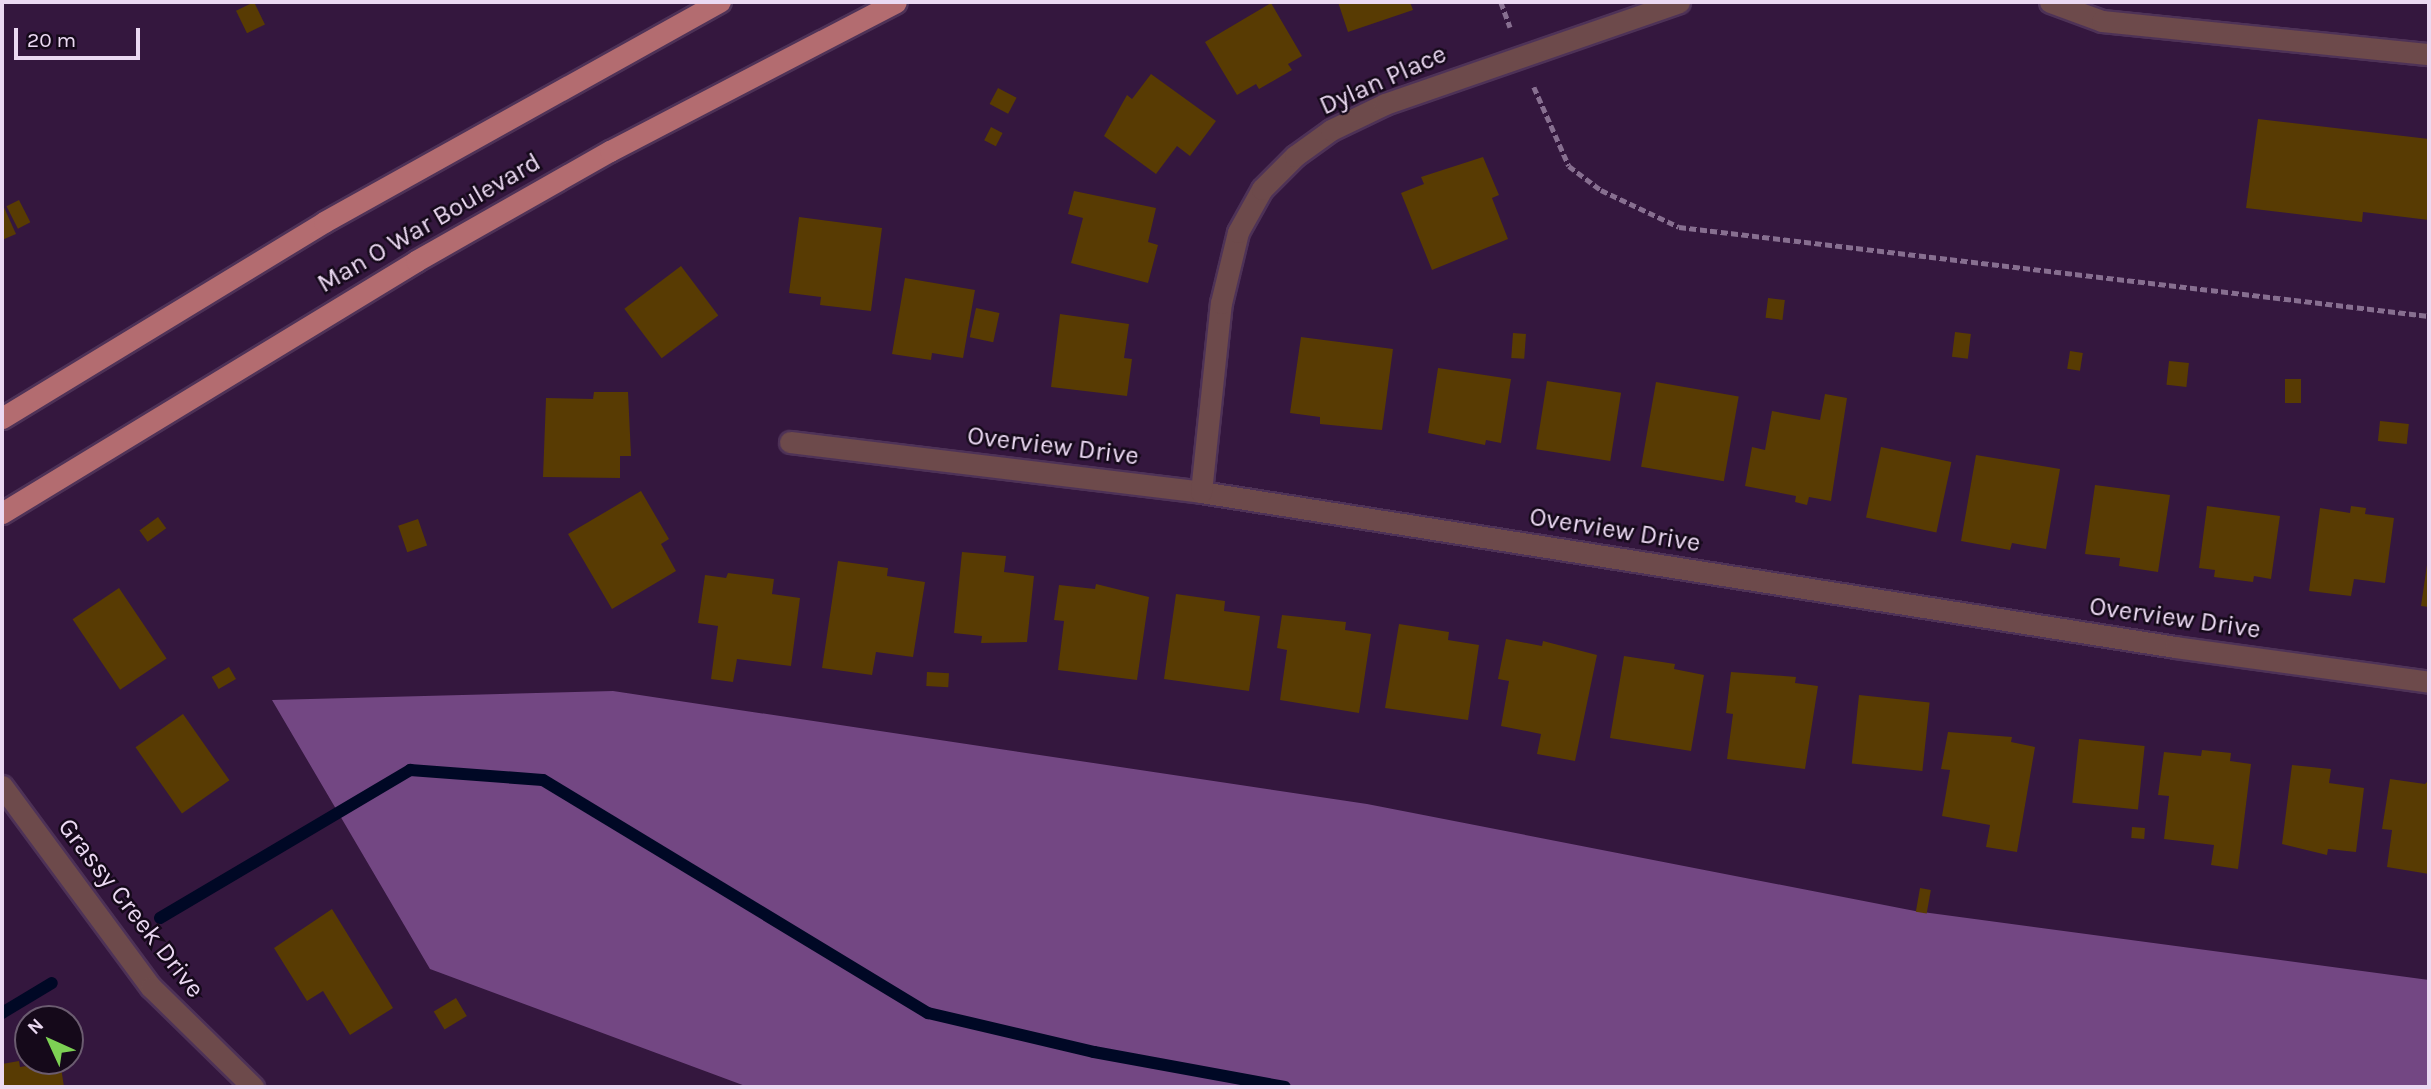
<!DOCTYPE html>
<html>
<head>
<meta charset="utf-8">
<style>
  body { margin:0 }
  #map { position:relative; width:2431px; height:1089px; overflow:hidden; background:#34173e; font-family:Karla,sans-serif }
  div>[style] { position:absolute }
  .forest>* { inset:0; background:#734783 }
  .stream>* { height:12px; margin:-6px; padding:0 6px; transform-origin:6px; border-radius:6px; background:#000825 }
  .building>* { inset:0; background:#583b03; transform-origin:0 0 }
  .path>* { height:4.5px; margin-top:-2.25px; transform-origin:0; background:repeating-linear-gradient(90deg,#876f90 0 7px,transparent 0 10.5px) }
  .roads { filter:drop-shadow(2px 0 #4e3257) drop-shadow(-2px 0 #4e3257) drop-shadow(0 2px #4e3257) drop-shadow(0 -2px #4e3257) }
  .minor>* { height:21px; margin:-10.5px; padding:0 10.5px; transform-origin:10.5px; border-radius:10.5px; background:#6d4a4b }
  .major>* { height:21px; margin:-10.5px; padding:0 10.5px; transform-origin:10.5px; border-radius:10.5px; background:#b36c70 }
  span { translate:-50% -50%; white-space:nowrap; text-align:center; line-height:1.15; -webkit-text-stroke:5px #15091a; paint-order:stroke }
  .street-label { font-size:26px; color:#ebd9f2 }
  .frame { position:absolute; inset:0; border:4px solid #ebd9f2; pointer-events:none }
  .north { position:absolute; left:14px; top:1005px; width:70px; height:70px; box-sizing:border-box; background:#15091a; border:2px solid #6b5c70; border-radius:50%; rotate:315deg; font-size:19px; font-weight:700; line-height:28px; text-align:center; color:#ebd9f2 }
  .north::after { content:''; display:block; margin:auto; width:24px; height:32px; background:#7dd154; clip-path:polygon(50% 0,100% 100%,50% 72%,0 100%) }
  .scale { position:absolute; left:14px; top:28px; width:126px; height:32px; box-sizing:border-box; border:4px solid #ebd9f2; border-top:0; padding-left:9px; font-size:21px; line-height:24px; white-space:nowrap; color:#ebd9f2; -webkit-text-stroke:5px #15091a; paint-order:stroke }
</style>
</head>
<body>
<div id="map">
  <div class="forest">
    <div style="clip-path:polygon(613px 691px,1367px 804px,1915px 911px,2429px 980px,2429px 1087px,748px 1087px,430px 969px,272px 700px)"></div>
  </div>
  <div class="stream">
    <div style="left:160px;top:918px;width:291px;rotate:-30.6deg"></div>
    <div style="left:410px;top:770px;width:133px;rotate:4.3deg"></div>
    <div style="left:543px;top:780px;width:450px;rotate:31.2deg"></div>
    <div style="left:928px;top:1013px;width:171px;rotate:13.2deg"></div>
    <div style="left:1094px;top:1052px;width:194px;rotate:10.4deg"></div>
    <div style="left:2px;top:1013px;width:58px;rotate:-31deg"></div>
  </div>
  <div class="building">
    <div style="left:254px;top:2px;width:25px;height:20px;rotate:64deg"></div>
    <div style="clip-path:polygon(1338px 2px,1410px 2px,1413px 10px,1348px 32px)"></div>
    <div style="clip-path:polygon(1271px 3px,1302px 56px,1288px 64px,1292px 70px,1259px 89px,1256px 84px,1237px 95px,1205px 42px)"></div>
    <div style="clip-path:polygon(1151px 74px,1216px 121px,1190px 156px,1177px 146px,1156px 174px,1104px 136px,1127px 95px,1132px 99px)"></div>
    <div style="left:998px;top:88px;width:21px;height:18px;rotate:28deg"></div>
    <div style="clip-path:polygon(2258px 119px,2429px 139px,2429px 220px,2363px 212px,2362px 222px,2246px 208px)"></div>
    <div style="left:991px;top:127px;width:13px;height:15px;rotate:27deg"></div>
    <div style="clip-path:polygon(1483px 157px,1499px 195px,1492px 198px,1508px 239px,1432px 270px,1401px 193px,1424px 184px,1421px 177px)"></div>
    <div style="clip-path:polygon(1074px 191px,1156px 208px,1148px 242px,1158px 245px,1148px 283px,1071px 263px,1083px 218px,1068px 214px)"></div>
    <div style="left:19px;top:200px;width:25px;height:14px;rotate:63deg"></div>
    <div style="clip-path:polygon(2px 203px,16px 234px,2px 240px)"></div>
    <div style="clip-path:polygon(799px 217px,882px 228px,871px 311px,820px 305px,821px 297px,789px 293px)"></div>
    <div style="left:681px;top:266px;width:62px;height:71px;rotate:53deg"></div>
    <div style="clip-path:polygon(905px 278px,975px 290px,963px 358px,932px 353px,931px 360px,892px 354px)"></div>
    <div style="left:1768px;top:298px;width:17px;height:20px;rotate:7deg"></div>
    <div style="left:976px;top:308px;width:24px;height:30px;rotate:12deg"></div>
    <div style="clip-path:polygon(1060px 314px,1129px 324px,1124px 358px,1132px 359px,1127px 396px,1051px 387px)"></div>
    <div style="left:1955px;top:332px;width:16px;height:25px;rotate:7deg"></div>
    <div style="left:1513px;top:333px;width:13px;height:25px;rotate:4deg"></div>
    <div style="clip-path:polygon(1301px 337px,1393px 349px,1382px 430px,1320px 424px,1320px 417px,1290px 413px)"></div>
    <div style="left:2070px;top:351px;width:13px;height:18px;rotate:9deg"></div>
    <div style="left:2169px;top:361px;width:20px;height:24px;rotate:6deg"></div>
    <div style="clip-path:polygon(1438px 368px,1511px 379px,1501px 443px,1486px 440px,1485px 445px,1428px 433px)"></div>
    <div style="left:2285px;top:379px;width:16px;height:24px"></div>
    <div style="left:1547px;top:381px;width:75px;height:69px;rotate:9deg"></div>
    <div style="left:1656px;top:382px;width:84px;height:86px;rotate:10deg"></div>
    <div style="clip-path:polygon(594px 392px,628px 392px,631px 456px,620px 456px,620px 478px,543px 477px,546px 398px,593px 399px)"></div>
    <div style="clip-path:polygon(1825px 394px,1847px 398px,1831px 501px,1809px 497px,1807px 505px,1795px 502px,1796px 496px,1745px 486px,1752px 447px,1765px 450px,1772px 411px,1820px 420px)"></div>
    <div style="left:2380px;top:421px;width:29px;height:20px;rotate:6deg"></div>
    <div style="left:1881px;top:447px;width:72px;height:72px;rotate:12deg"></div>
    <div style="clip-path:polygon(1976px 455px,2060px 469px,2046px 549px,2012px 543px,2010px 550px,1961px 541px)"></div>
    <div style="clip-path:polygon(2095px 485px,2170px 495px,2158px 572px,2119px 566px,2120px 558px,2085px 554px)"></div>
    <div style="clip-path:polygon(641px 491px,669px 539px,661px 544px,676px 571px,612px 609px,568px 534px)"></div>
    <div style="clip-path:polygon(2207px 506px,2280px 516px,2271px 579px,2254px 576px,2253px 582px,2214px 577px,2215px 570px,2199px 568px)"></div>
    <div style="clip-path:polygon(2351px 506px,2366px 508px,2365px 514px,2394px 518px,2385px 583px,2354px 579px,2351px 596px,2309px 591px,2320px 508px,2350px 513px)"></div>
    <div style="left:158px;top:517px;width:14px;height:23px;rotate:54deg"></div>
    <div style="left:418px;top:519px;width:28px;height:21px;rotate:71deg"></div>
    <div style="clip-path:polygon(962px 552px,1006px 556px,1004px 572px,1034px 576px,1027px 642px,981px 643px,982px 636px,954px 633px)"></div>
    <div style="clip-path:polygon(2428px 558px,2429px 558px,2429px 607px,2421px 606px)"></div>
    <div style="clip-path:polygon(838px 561px,888px 568px,887px 576px,925px 582px,913px 657px,876px 652px,872px 675px,822px 668px)"></div>
    <div style="clip-path:polygon(728px 573px,774px 579px,772px 594px,800px 598px,791px 666px,737px 659px,733px 682px,711px 679px,718px 626px,698px 623px,705px 575px,726px 578px)"></div>
    <div style="clip-path:polygon(1096px 584px,1149px 597px,1137px 680px,1058px 670px,1064px 621px,1054px 620px,1059px 585px,1095px 589px)"></div>
    <div style="left:119px;top:588px;width:85px;height:56px;rotate:56deg"></div>
    <div style="clip-path:polygon(1176px 594px,1225px 601px,1224px 611px,1260px 616px,1249px 691px,1164px 679px)"></div>
    <div style="clip-path:polygon(1282px 615px,1346px 622px,1345px 630px,1371px 634px,1359px 713px,1280px 700px,1287px 650px,1277px 648px)"></div>
    <div style="clip-path:polygon(1399px 624px,1449px 632px,1448px 640px,1479px 645px,1468px 720px,1385px 708px)"></div>
    <div style="clip-path:polygon(1506px 639px,1542px 646px,1543px 641px,1597px 655px,1575px 761px,1537px 754px,1541px 734px,1501px 726px,1509px 681px,1498px 679px)"></div>
    <div style="clip-path:polygon(1624px 656px,1675px 664px,1674px 669px,1704px 675px,1691px 751px,1610px 738px)"></div>
    <div style="left:229px;top:667px;width:14px;height:20px;rotate:60deg"></div>
    <div style="left:927px;top:672px;width:22px;height:14px;rotate:3deg"></div>
    <div style="clip-path:polygon(1731px 672px,1796px 677px,1795px 683px,1818px 686px,1805px 769px,1727px 759px,1733px 714px,1726px 713px)"></div>
    <div style="left:1859px;top:695px;width:71px;height:69px;rotate:6deg"></div>
    <div style="left:183px;top:714px;width:81px;height:58px;rotate:55deg"></div>
    <div style="clip-path:polygon(1948px 732px,2012px 737px,2011px 742px,2035px 747px,2017px 852px,1986px 847px,1990px 825px,1942px 816px,1950px 770px,1941px 769px)"></div>
    <div style="left:2079px;top:739px;width:66px;height:64px;rotate:6deg"></div>
    <div style="clip-path:polygon(2202px 750px,2231px 753px,2230px 761px,2251px 764px,2238px 869px,2211px 865px,2214px 845px,2164px 839px,2169px 796px,2158px 795px,2164px 752px,2201px 756px)"></div>
    <div style="clip-path:polygon(2292px 765px,2331px 769px,2329px 783px,2364px 788px,2356px 852px,2328px 849px,2327px 855px,2282px 844px)"></div>
    <div style="clip-path:polygon(2390px 779px,2425px 784px,2429px 780px,2429px 874px,2387px 867px,2392px 830px,2382px 829px)"></div>
    <div style="left:2132px;top:827px;width:13px;height:11px;rotate:4deg"></div>
    <div style="left:1920px;top:888px;width:11px;height:24px;rotate:10deg"></div>
    <div style="clip-path:polygon(332px 909px,393px 1008px,350px 1035px,323px 991px,307px 1001px,274px 948px)"></div>
    <div style="left:456px;top:998px;width:21px;height:26px;rotate:59deg"></div>
    <div style="clip-path:polygon(19px 1061px,20px 1067px,60px 1061px,64px 1087px,2px 1087px,2px 1064px)"></div>
  </div>
  <div class="path">
    <div style="left:1501px;top:2px;width:27px;rotate:70deg"></div>
    <div style="left:1534px;top:87px;width:86px;rotate:66.1deg"></div>
    <div style="left:1569px;top:166px;width:40px;rotate:37deg"></div>
    <div style="left:1601px;top:190px;width:86px;rotate:25.4deg"></div>
    <div style="left:1679px;top:227px;width:755px;rotate:6.77deg"></div>
  </div>
  <div class="roads">
    <div class="minor">
      <div style="left:2050px;top:2px;width:55px;rotate:20.1deg"></div>
      <div style="left:2102px;top:21px;width:329px;rotate:5.8deg"></div>
      <div style="left:790px;top:442px;width:414px;rotate:6.9deg"></div>
      <div style="left:1201px;top:492px;width:986px;rotate:9.04deg"></div>
      <div style="left:2175px;top:647px;width:256px;rotate:7.8deg"></div>
      <div style="left:1201px;top:492px;width:190px;rotate:-84deg"></div>
      <div style="left:1221px;top:303px;width:73px;rotate:-76.5deg"></div>
      <div style="left:1238px;top:232px;width:49px;rotate:-60.8deg"></div>
      <div style="left:1262px;top:189px;width:47px;rotate:-45deg"></div>
      <div style="left:1295px;top:156px;width:44px;rotate:-35.8deg"></div>
      <div style="left:1331px;top:130px;width:60px;rotate:-25.7deg"></div>
      <div style="left:1385px;top:104px;width:311px;rotate:-19.1deg"></div>
      <div style="left:2px;top:786px;width:250px;rotate:53.5deg"></div>
      <div style="left:151px;top:987px;width:143px;rotate:44.4deg"></div>
    </div>
    <div class="major">
      <div style="left:2px;top:418px;width:377px;rotate:-31.3deg"></div>
      <div style="left:324px;top:222px;width:453px;rotate:-29.1deg"></div>
      <div style="left:2px;top:513px;width:485px;rotate:-31.3deg"></div>
      <div style="left:416px;top:261px;width:223px;rotate:-29.6deg"></div>
      <div style="left:610px;top:151px;width:322px;rotate:-27.5deg"></div>
    </div>
  </div>
  <div class="street-label">
    <span style="left:1383px;top:80px;rotate:-24deg">Dylan Place</span>
    <span style="left:429px;top:223px;rotate:-30deg">Man O War Boulevard</span>
    <span style="left:1053px;top:446px;rotate:7deg">Overview Drive</span>
    <span style="left:1615px;top:530px;rotate:9deg">Overview Drive</span>
    <span style="left:2175px;top:618px;rotate:8deg">Overview Drive</span>
    <span style="left:131px;top:908px;rotate:52deg">Grassy Creek Drive</span>
  </div>
  <div class="frame"></div>
  <div class="north">N</div>
  <div class="scale">20 m</div>
</div>
</body>
</html>
